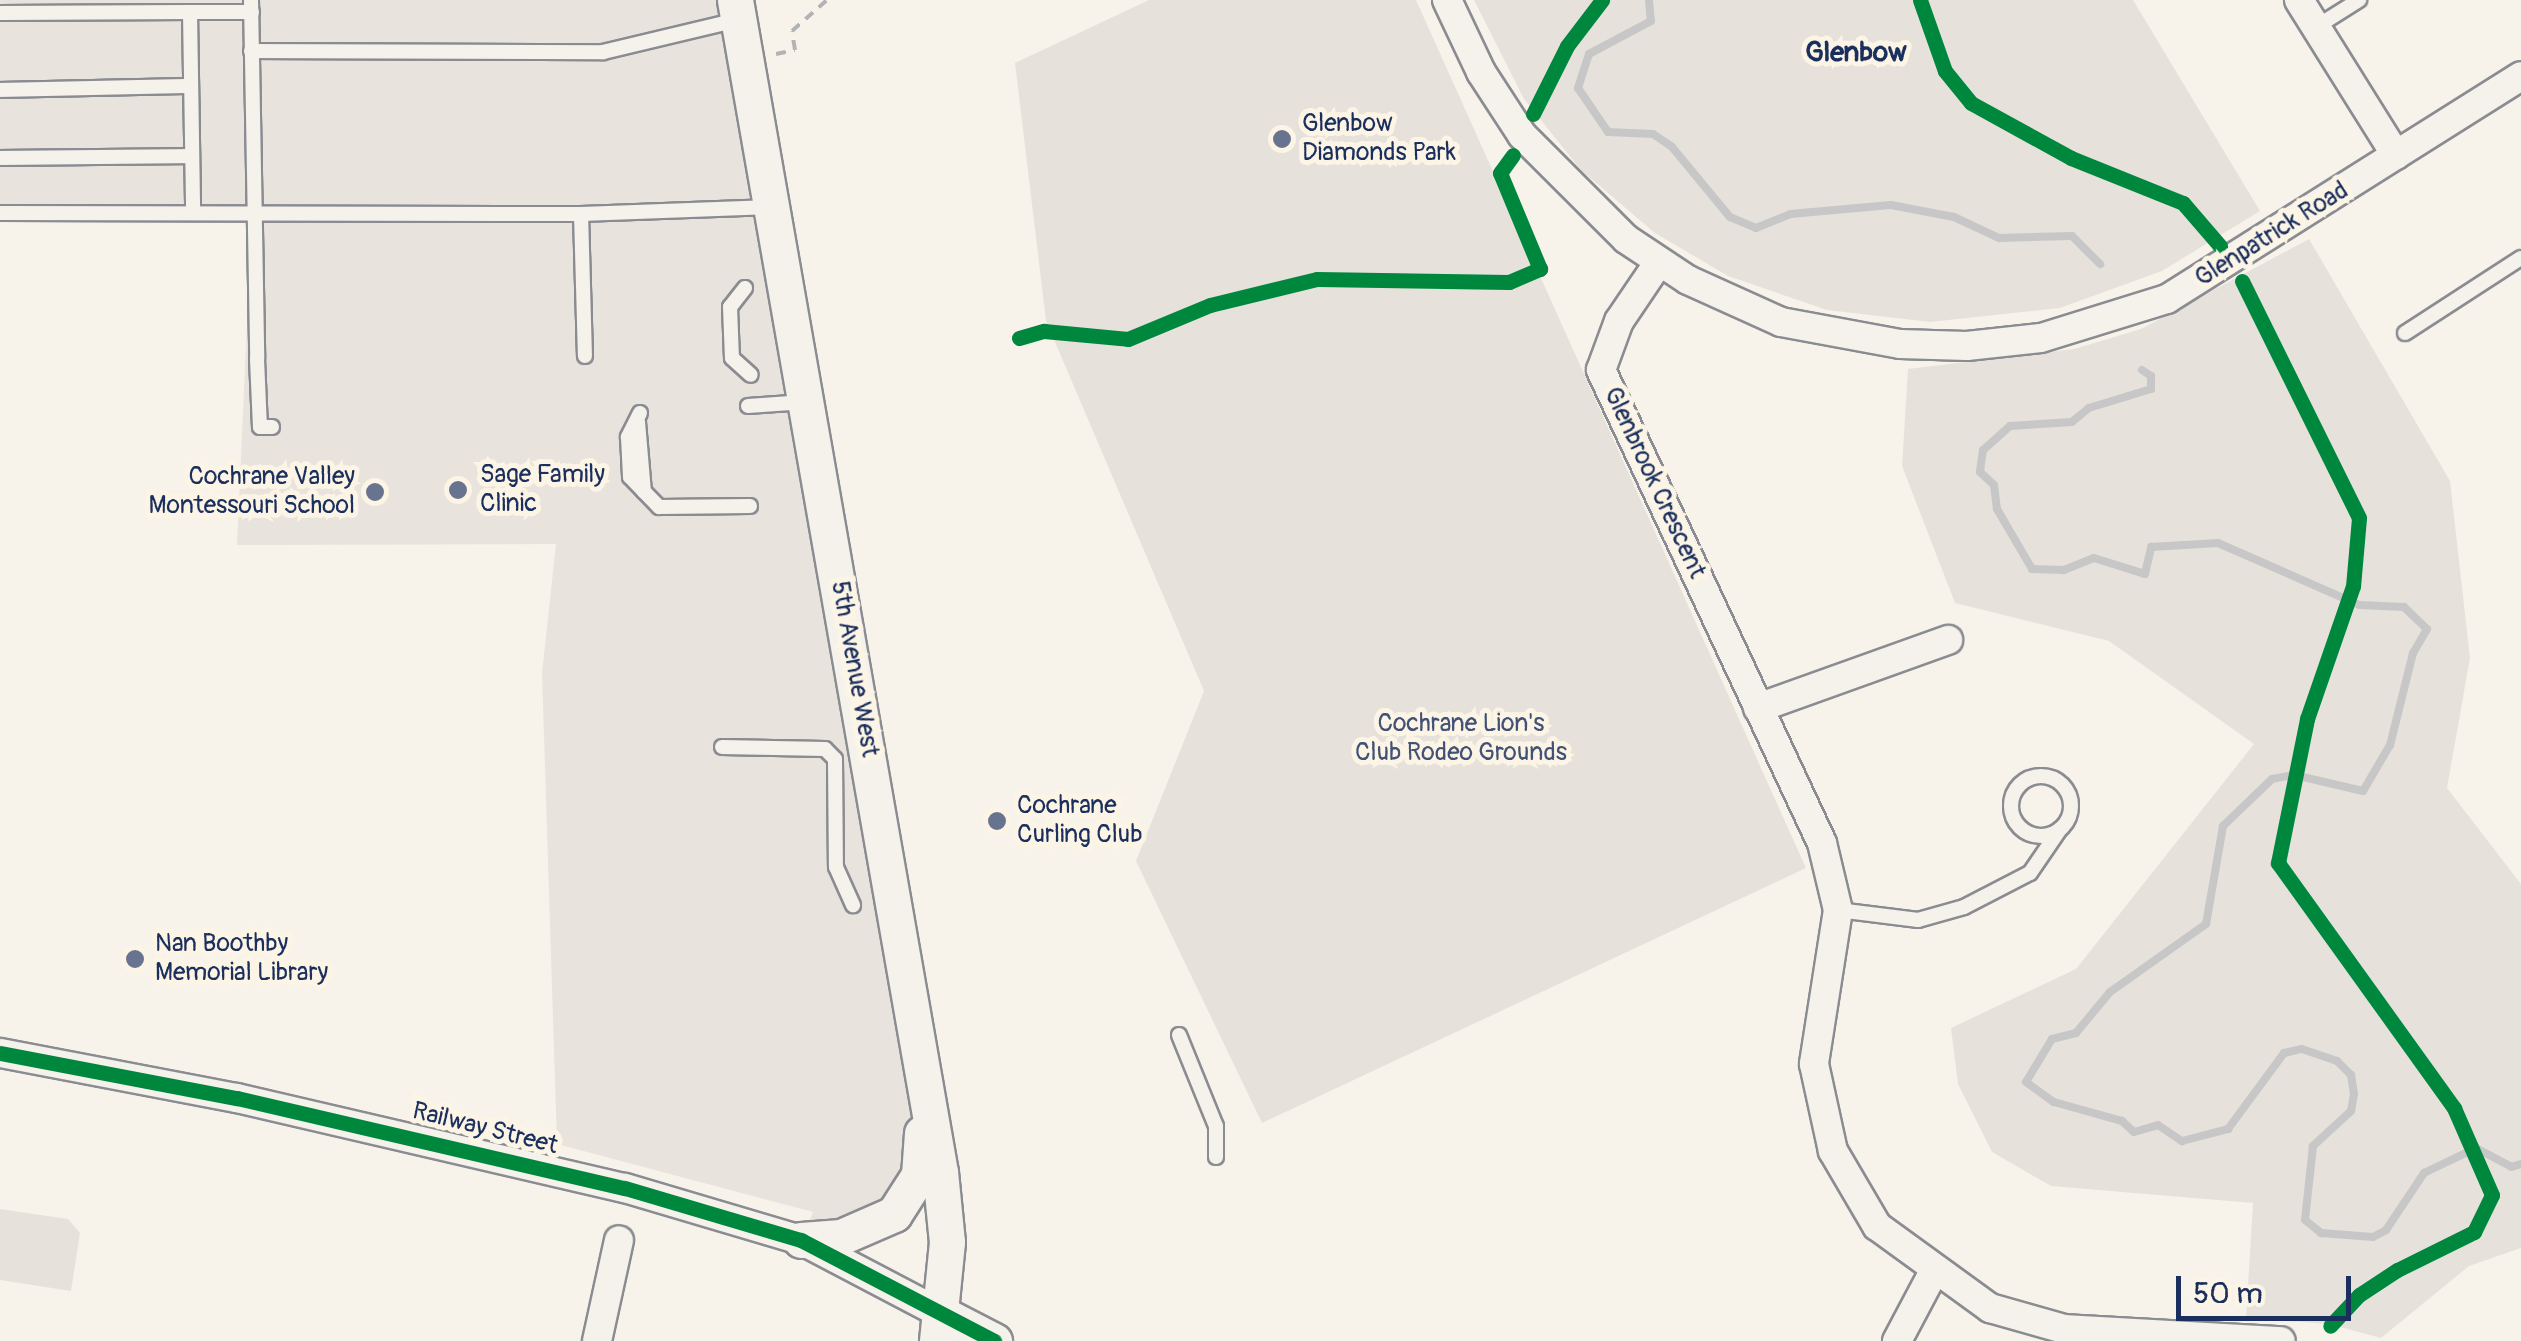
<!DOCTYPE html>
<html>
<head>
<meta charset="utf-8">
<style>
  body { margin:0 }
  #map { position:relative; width:2521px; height:1341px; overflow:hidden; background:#f7f3ea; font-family:Pangolin,sans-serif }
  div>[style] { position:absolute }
  .built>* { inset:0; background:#e8e4dd }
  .green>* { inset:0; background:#e6e2db }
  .stream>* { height:8px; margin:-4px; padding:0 4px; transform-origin:4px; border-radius:4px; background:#c7c7c7 }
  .path>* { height:4px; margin-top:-2px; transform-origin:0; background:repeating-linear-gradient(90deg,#b2b3b4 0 10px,transparent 0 18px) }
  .roads { filter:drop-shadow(2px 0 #8a8c91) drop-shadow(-2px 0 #8a8c91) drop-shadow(0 2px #8a8c91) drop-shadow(0 -2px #8a8c91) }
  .service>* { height:14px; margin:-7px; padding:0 7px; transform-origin:7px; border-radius:7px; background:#f5f2ec }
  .service>.ring { margin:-7px; padding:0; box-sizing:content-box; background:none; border:14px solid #f5f2ec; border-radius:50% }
  .minor>* { height:28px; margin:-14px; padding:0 14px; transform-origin:14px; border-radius:14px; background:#f5f2ec }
  .tertiary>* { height:35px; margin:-17.5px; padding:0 17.5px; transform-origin:17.5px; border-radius:17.5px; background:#f5f2ec }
  .cycleway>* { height:15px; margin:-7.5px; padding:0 7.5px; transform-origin:7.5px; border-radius:7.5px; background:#00873e }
  .dots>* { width:28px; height:28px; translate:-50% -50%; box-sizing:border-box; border:5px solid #fcf5e5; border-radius:50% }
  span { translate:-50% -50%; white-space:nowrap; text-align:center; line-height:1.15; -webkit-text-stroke:10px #fcf5e5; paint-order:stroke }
  .poi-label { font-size:25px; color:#1b2f5e }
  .left { translate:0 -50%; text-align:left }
  .right { translate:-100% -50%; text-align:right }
  .street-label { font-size:25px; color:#1b2f5e }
  .park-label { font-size:25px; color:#425176 }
  .neighbourhood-label { font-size:28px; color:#1b2f5e; font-weight:700 }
  .scale { position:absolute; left:2176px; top:1276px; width:175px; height:45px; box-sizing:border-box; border:5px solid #1b2f5e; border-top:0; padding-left:12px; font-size:30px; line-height:35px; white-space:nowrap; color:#1b2f5e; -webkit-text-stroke:8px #fcf5e5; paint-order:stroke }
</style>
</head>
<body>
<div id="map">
  <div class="built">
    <div style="clip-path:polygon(0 0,738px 0,922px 1077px,910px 1195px,801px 1240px,813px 1212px,557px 1144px,542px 673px,556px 544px,237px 545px,252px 213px,0 216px)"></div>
  </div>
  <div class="green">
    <div style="clip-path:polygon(1149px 0,1416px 0,1806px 868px,1262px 1123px,1136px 861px,1204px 691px,1046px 321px,1015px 63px)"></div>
    <div style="clip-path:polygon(1474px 0,2133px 0,2260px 211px,2162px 271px,2060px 308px,1930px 322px,1827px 310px,1728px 276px,1655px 233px,1581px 170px,1524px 99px)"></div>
    <div style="clip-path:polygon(2309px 239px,2450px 481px,2470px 658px,2447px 788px,2521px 884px,2521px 1248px,2469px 1266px,2381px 1338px,2329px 1324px,2246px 1318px,2253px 1203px,2051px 1186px,1992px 1152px,1958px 1084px,1951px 1028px,2076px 969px,2254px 744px,2109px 641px,1955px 603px,1902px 466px,1908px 369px,2074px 349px,2141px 329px)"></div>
    <div style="clip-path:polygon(0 1209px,68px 1219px,80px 1233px,71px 1291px,0 1280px)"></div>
  </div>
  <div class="stream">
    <div style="left:1649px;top:0;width:21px;rotate:85deg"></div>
    <div style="left:1651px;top:21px;width:70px;rotate:152deg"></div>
    <div style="left:1589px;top:54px;width:36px;rotate:108deg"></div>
    <div style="left:1578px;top:88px;width:53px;rotate:55.7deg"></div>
    <div style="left:1608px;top:132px;width:45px;rotate:2.5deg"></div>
    <div style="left:1653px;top:134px;width:23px;rotate:34deg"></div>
    <div style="left:1672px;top:147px;width:91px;rotate:50.4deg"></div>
    <div style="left:1730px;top:217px;width:28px;rotate:23deg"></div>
    <div style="left:1756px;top:228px;width:37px;rotate:-22deg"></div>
    <div style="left:1790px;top:214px;width:101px;rotate:-5.1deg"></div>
    <div style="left:1891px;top:205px;width:64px;rotate:10.8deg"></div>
    <div style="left:1954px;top:217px;width:50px;rotate:25deg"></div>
    <div style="left:1999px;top:238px;width:73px;rotate:-1.6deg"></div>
    <div style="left:2072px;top:236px;width:40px;rotate:45deg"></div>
    <div style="left:2142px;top:370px;width:11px;rotate:34deg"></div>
    <div style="left:2151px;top:376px;width:13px;rotate:90deg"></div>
    <div style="left:2151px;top:389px;width:65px;rotate:163deg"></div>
    <div style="left:2089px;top:408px;width:22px;rotate:141deg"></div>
    <div style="left:2072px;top:422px;width:62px;rotate:176.3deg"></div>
    <div style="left:2010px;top:426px;width:36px;rotate:138deg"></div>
    <div style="left:1983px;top:450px;width:22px;rotate:98deg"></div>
    <div style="left:1980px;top:472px;width:19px;rotate:43deg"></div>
    <div style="left:1994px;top:485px;width:24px;rotate:83deg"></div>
    <div style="left:1997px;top:509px;width:69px;rotate:59.7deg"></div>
    <div style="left:2032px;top:569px;width:32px;rotate:2deg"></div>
    <div style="left:2064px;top:570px;width:32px;rotate:-22deg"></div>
    <div style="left:2094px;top:558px;width:53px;rotate:17.4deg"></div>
    <div style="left:2145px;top:574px;width:28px;rotate:-77deg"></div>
    <div style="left:2151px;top:547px;width:67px;rotate:-3.4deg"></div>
    <div style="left:2218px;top:543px;width:154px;rotate:23.7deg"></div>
    <div style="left:2359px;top:605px;width:45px;rotate:2.5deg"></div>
    <div style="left:2404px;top:607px;width:32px;rotate:44deg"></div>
    <div style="left:2427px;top:629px;width:28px;rotate:120deg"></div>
    <div style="left:2413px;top:653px;width:95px;rotate:104deg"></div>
    <div style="left:2390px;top:745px;width:53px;rotate:120.4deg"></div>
    <div style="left:2363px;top:791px;width:71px;rotate:-166.9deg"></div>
    <div style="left:2294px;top:775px;width:22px;rotate:170deg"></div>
    <div style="left:2272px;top:779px;width:68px;rotate:136.2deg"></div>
    <div style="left:2223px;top:826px;width:99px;rotate:99.8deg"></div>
    <div style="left:2206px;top:924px;width:118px;rotate:144.7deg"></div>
    <div style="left:2110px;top:992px;width:53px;rotate:129.7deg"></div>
    <div style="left:2076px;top:1033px;width:25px;rotate:166deg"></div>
    <div style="left:2052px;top:1039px;width:50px;rotate:121.2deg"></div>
    <div style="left:2026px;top:1082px;width:34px;rotate:36deg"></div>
    <div style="left:2054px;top:1102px;width:71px;rotate:15.6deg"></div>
    <div style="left:2122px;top:1121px;width:16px;rotate:43deg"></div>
    <div style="left:2134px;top:1132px;width:25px;rotate:-16deg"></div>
    <div style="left:2158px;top:1125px;width:29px;rotate:34deg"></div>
    <div style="left:2182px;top:1141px;width:48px;rotate:-14.6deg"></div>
    <div style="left:2228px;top:1129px;width:94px;rotate:-53.6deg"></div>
    <div style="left:2284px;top:1053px;width:18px;rotate:-13deg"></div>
    <div style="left:2302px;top:1049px;width:37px;rotate:19deg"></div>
    <div style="left:2337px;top:1061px;width:20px;rotate:45deg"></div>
    <div style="left:2351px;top:1075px;width:19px;rotate:81deg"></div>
    <div style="left:2354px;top:1094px;width:17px;rotate:100deg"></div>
    <div style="left:2351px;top:1111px;width:52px;rotate:137.4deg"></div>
    <div style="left:2313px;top:1146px;width:74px;rotate:96.2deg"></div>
    <div style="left:2305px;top:1220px;width:21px;rotate:39deg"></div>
    <div style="left:2321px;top:1233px;width:52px;rotate:4.4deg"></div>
    <div style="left:2373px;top:1237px;width:15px;rotate:-28deg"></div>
    <div style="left:2386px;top:1230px;width:69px;rotate:-56.3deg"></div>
    <div style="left:2424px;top:1173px;width:58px;rotate:-25.7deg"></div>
    <div style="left:2476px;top:1148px;width:40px;rotate:28deg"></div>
    <div style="left:2511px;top:1167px;width:10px;rotate:-17deg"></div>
  </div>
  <div class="path">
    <div style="left:776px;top:54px;width:19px;rotate:-12deg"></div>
    <div style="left:795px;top:50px;width:19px;rotate:-99deg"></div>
    <div style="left:792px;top:31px;width:47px;rotate:-41.5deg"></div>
  </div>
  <div class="roads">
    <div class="service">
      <div style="left:251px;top:0;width:359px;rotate:89deg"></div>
      <div style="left:257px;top:359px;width:68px;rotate:87.5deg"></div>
      <div style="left:260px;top:427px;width:12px"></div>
      <div style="left:190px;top:12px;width:62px"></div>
      <div style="left:0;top:13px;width:190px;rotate:-0.3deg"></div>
      <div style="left:190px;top:12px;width:201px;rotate:89.1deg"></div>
      <div style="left:2316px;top:27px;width:51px;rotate:-32.1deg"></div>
      <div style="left:251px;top:51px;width:352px;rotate:0.2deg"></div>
      <div style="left:603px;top:52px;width:138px;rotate:-13.4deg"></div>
      <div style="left:0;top:90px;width:191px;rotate:-1.2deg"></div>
      <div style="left:0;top:158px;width:192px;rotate:-0.6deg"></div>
      <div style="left:0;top:213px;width:581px;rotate:0.1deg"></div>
      <div style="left:581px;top:214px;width:191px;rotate:-2.1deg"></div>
      <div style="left:581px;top:214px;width:142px;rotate:88.4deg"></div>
      <div style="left:745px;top:288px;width:24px;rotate:128deg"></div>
      <div style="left:730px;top:307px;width:51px;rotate:87.8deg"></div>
      <div style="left:732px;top:358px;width:25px;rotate:42deg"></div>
      <div style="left:2405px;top:333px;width:138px;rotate:-32.9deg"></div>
      <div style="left:748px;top:406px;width:57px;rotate:-4deg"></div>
      <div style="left:640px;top:413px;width:27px;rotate:117deg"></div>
      <div style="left:628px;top:437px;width:40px;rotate:87.1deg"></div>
      <div style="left:630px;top:477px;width:42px;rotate:46deg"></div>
      <div style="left:659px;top:507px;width:91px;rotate:-0.6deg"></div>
      <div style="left:638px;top:422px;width:70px;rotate:85.1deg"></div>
      <div style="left:722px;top:747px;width:103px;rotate:1.1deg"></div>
      <div style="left:825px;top:749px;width:14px;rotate:45deg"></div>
      <div style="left:835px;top:759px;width:108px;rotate:89.5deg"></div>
      <div style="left:836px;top:867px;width:42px;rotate:65.9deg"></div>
      <div class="ring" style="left:2011px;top:776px;width:46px;height:46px"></div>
      <div style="left:1838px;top:910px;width:81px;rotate:7.1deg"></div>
      <div style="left:1918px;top:920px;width:48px;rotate:-15.8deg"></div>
      <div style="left:1964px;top:907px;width:74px;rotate:-27.3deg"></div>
      <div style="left:2030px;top:873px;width:53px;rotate:-55.7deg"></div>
      <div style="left:1179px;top:1035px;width:98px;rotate:67.9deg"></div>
      <div style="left:1216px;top:1126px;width:31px;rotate:90deg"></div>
    </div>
    <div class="minor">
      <div style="left:1447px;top:0;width:80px;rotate:64.7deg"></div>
      <div style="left:1481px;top:72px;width:75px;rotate:56.9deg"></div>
      <div style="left:1522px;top:135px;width:147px;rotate:45deg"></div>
      <div style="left:1626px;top:239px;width:74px;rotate:33.5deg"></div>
      <div style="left:1688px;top:280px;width:102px;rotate:24.3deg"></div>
      <div style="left:1781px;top:322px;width:121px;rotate:10.5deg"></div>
      <div style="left:1900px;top:344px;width:67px;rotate:1.7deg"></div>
      <div style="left:1967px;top:346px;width:74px;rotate:-6.2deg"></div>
      <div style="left:2041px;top:338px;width:132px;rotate:-17.2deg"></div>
      <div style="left:2167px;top:299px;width:418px;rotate:-32.2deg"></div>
      <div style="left:2299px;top:0;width:183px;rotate:58deg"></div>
      <div style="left:1659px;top:262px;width:71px;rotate:124.1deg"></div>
      <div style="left:1619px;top:321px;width:52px;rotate:110.2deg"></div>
      <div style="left:1601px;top:370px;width:522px;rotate:64.96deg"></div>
      <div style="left:1822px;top:843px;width:69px;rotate:76.6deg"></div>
      <div style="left:1838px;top:910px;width:156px;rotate:98.9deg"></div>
      <div style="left:1814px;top:1064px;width:89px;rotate:77.7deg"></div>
      <div style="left:1833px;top:1151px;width:87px;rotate:59.6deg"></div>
      <div style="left:1877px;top:1226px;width:140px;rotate:36deg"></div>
      <div style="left:1990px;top:1308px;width:77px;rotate:15.8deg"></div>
      <div style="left:2064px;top:1329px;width:217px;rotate:3.2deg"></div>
      <div style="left:1758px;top:708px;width:202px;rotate:-19.7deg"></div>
      <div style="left:0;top:1053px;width:241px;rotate:10.8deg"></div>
      <div style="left:237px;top:1098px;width:398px;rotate:13.1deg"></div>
      <div style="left:625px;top:1188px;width:184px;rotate:16.5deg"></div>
      <div style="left:801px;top:1240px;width:157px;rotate:27.7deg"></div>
      <div style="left:597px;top:1341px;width:103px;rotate:-77.7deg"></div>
      <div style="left:1897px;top:1341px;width:79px;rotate:-62.1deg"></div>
    </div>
    <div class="tertiary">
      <div style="left:735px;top:0;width:1190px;rotate:80.08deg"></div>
      <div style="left:940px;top:1172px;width:70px;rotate:84.3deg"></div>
      <div style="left:947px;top:1242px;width:100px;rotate:95.8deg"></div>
      <div style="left:801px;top:1240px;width:40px;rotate:-4.3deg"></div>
      <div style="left:841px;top:1237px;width:58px;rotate:-23.5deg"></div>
      <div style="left:894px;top:1214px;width:46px;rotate:-57.3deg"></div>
      <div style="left:919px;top:1175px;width:42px;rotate:-85.9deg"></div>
      <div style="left:940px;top:1313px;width:61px;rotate:27.4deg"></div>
    </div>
  </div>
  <div class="cycleway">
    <div style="left:1920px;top:0;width:75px;rotate:70.6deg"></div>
    <div style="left:1945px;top:71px;width:41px;rotate:50.9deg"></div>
    <div style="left:1971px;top:103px;width:114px;rotate:28.8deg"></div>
    <div style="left:2071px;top:158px;width:121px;rotate:21.9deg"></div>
    <div style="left:2183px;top:203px;width:57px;rotate:49.3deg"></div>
    <div style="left:1533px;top:114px;width:76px;rotate:-63.4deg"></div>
    <div style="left:1567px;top:46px;width:58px;rotate:-52.7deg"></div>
    <div style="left:2242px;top:281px;width:264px;rotate:63.7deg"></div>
    <div style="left:2359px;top:518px;width:68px;rotate:95deg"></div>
    <div style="left:2353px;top:586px;width:141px;rotate:109.1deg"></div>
    <div style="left:2307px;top:719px;width:147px;rotate:101.4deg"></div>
    <div style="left:2278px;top:863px;width:302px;rotate:54.3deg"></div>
    <div style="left:2454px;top:1108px;width:95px;rotate:66.4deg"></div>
    <div style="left:2492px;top:1195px;width:41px;rotate:115.9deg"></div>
    <div style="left:2474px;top:1232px;width:86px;rotate:153.7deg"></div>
    <div style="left:2397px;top:1270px;width:45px;rotate:146.7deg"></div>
    <div style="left:2359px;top:1295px;width:42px;rotate:133.1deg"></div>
    <div style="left:1019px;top:338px;width:26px;rotate:-16deg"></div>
    <div style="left:1044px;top:331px;width:84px;rotate:5.4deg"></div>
    <div style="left:1128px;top:339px;width:89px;rotate:-22.5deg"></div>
    <div style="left:1210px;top:305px;width:110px;rotate:-13.7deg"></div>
    <div style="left:1317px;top:279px;width:192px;rotate:0.9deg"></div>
    <div style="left:1509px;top:282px;width:34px;rotate:-23deg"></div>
    <div style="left:1540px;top:269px;width:104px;rotate:-112.6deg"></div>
    <div style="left:1500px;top:173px;width:22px;rotate:-54deg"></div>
    <div style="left:0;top:1053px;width:241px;rotate:10.8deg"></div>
    <div style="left:237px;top:1098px;width:398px;rotate:13.1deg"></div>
    <div style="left:625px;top:1188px;width:184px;rotate:16.5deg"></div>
    <div style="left:801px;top:1240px;width:218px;rotate:27.6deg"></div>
  </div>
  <div class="dots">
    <div style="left:1282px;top:139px;background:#68748f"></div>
    <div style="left:458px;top:490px;background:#68748f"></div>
    <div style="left:375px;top:492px;background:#68748f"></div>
    <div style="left:997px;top:821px;background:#68748f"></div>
    <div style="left:135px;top:959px;background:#68748f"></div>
  </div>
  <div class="poi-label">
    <span class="left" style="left:1302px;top:139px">Glenbow<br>Diamonds Park</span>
    <span class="left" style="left:480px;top:490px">Sage Family<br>Clinic</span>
    <span class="right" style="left:355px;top:492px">Cochrane Valley<br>Montessouri School</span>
    <span class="left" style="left:1017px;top:821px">Cochrane<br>Curling Club</span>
    <span class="left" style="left:155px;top:959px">Nan Boothby<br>Memorial Library</span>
  </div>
  <div class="street-label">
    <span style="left:2272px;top:235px;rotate:-32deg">Glenpatrick Road</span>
    <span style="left:1654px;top:483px;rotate:65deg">Glenbrook Crescent</span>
    <span style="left:854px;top:669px;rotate:80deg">5th Avenue West</span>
    <span style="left:485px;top:1129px;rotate:14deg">Railway Street</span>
  </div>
  <div class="park-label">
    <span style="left:1461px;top:739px">Cochrane Lion's<br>Club Rodeo Grounds</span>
  </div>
  <div class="neighbourhood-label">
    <span style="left:1856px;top:53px">Glenbow</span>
  </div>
  <div class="scale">50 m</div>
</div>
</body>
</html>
